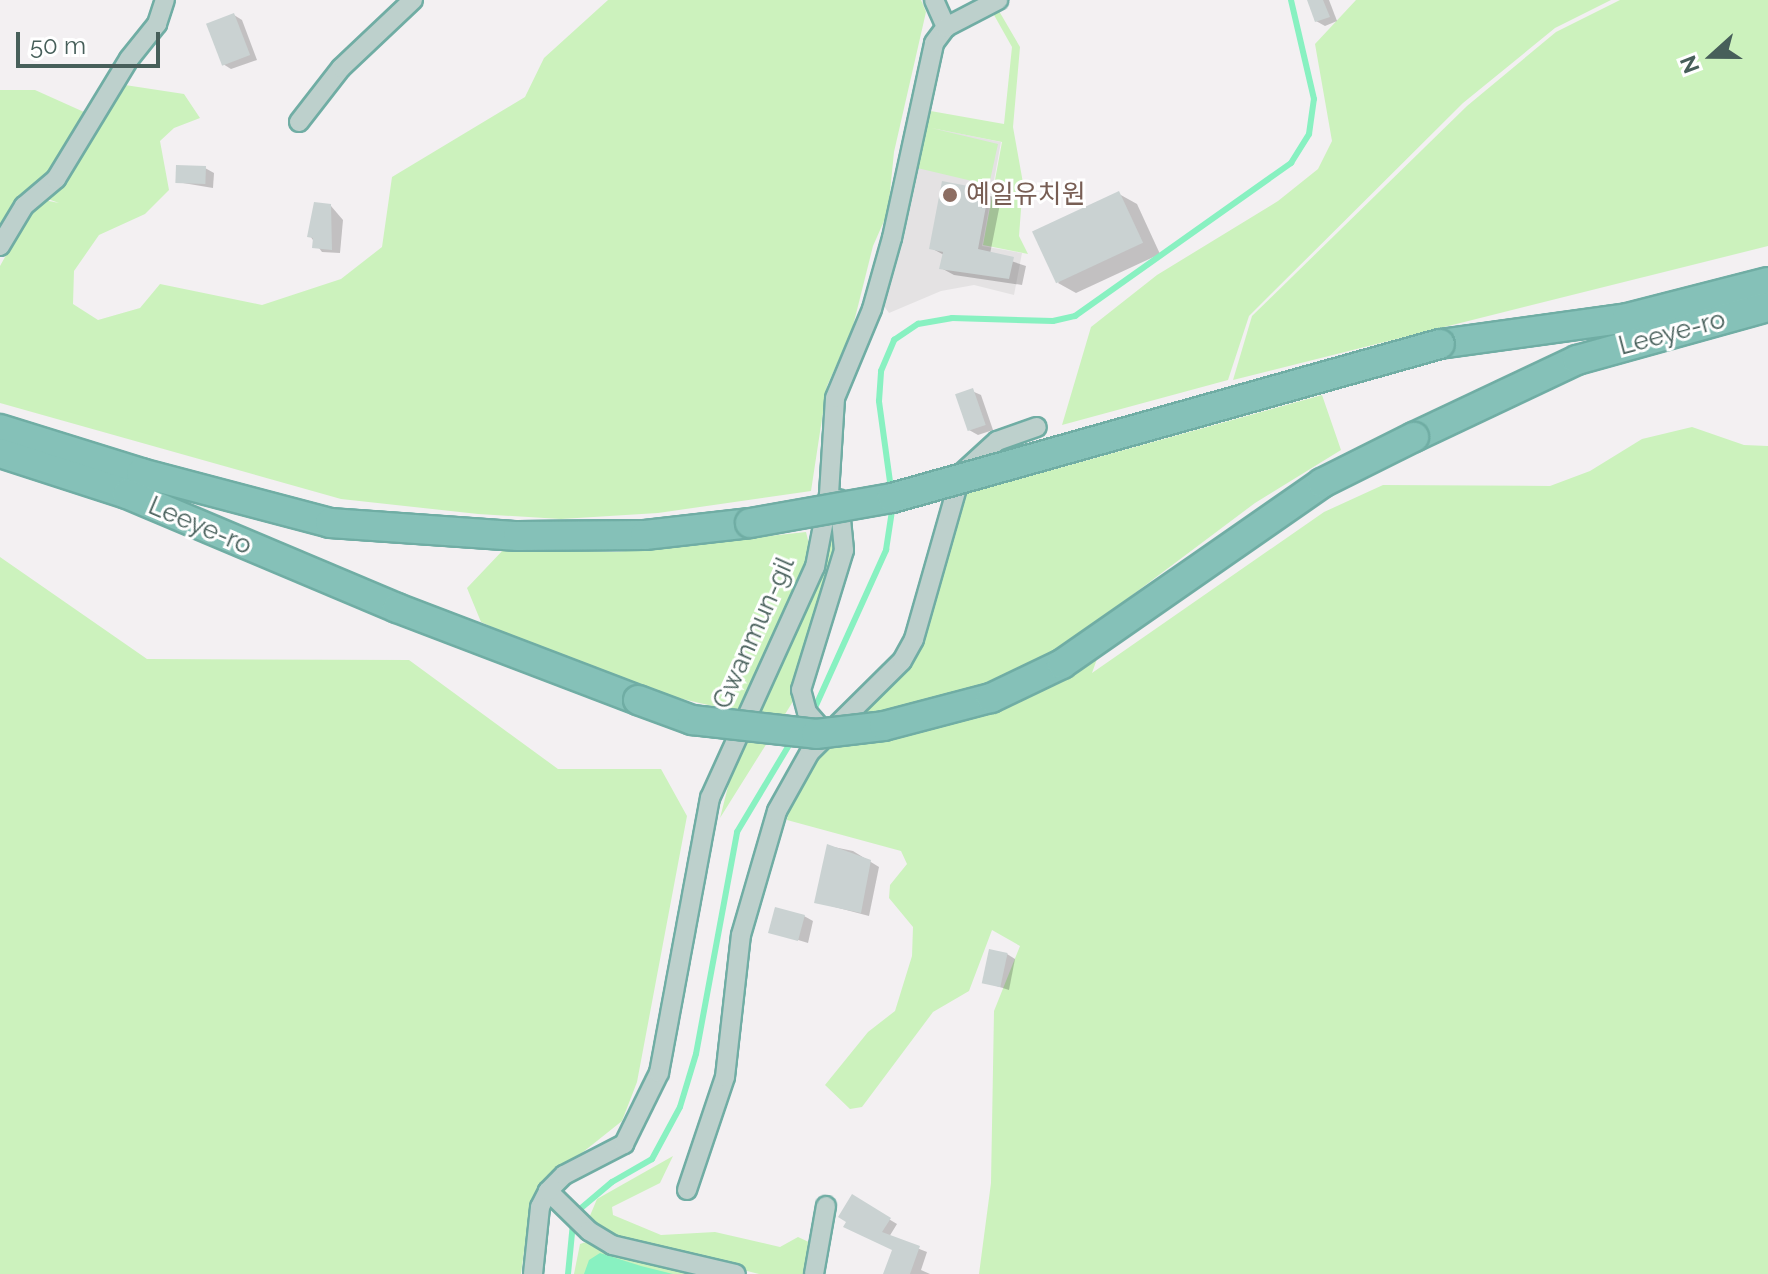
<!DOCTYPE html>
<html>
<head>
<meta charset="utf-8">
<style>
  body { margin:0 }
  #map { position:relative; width:1768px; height:1274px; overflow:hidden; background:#f3f0f2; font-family:Raleway,"Noto Sans KR",sans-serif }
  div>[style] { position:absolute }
  .education>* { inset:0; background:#e4e2e3 }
  .green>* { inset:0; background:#ccf2bd }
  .water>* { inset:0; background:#88f1c1 }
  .shadow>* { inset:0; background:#0003 }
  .stream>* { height:6px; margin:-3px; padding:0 3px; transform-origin:3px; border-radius:3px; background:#88f1c1 }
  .building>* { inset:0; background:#cad2d2; transform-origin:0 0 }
  .roads { filter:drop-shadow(2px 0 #70ada4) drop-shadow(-2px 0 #70ada4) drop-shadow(0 2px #70ada4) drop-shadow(0 -2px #70ada4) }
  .minor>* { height:18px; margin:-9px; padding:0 9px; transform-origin:9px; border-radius:9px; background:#bdd0cc }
  .highway>* { height:28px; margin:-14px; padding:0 14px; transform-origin:14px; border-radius:14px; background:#85c1b8 }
  .bridges { filter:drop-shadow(2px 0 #70ada4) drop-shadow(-2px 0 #70ada4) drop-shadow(0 2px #70ada4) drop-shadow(0 -2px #70ada4) }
  .highway-bridge>* { height:28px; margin:-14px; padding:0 14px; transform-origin:14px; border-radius:14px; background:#85c1b8 }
  .dots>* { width:22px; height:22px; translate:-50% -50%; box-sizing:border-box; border:4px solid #fff; border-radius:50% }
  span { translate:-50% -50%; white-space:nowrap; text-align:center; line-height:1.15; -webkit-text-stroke:6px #fff; paint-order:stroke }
  .education-label { font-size:26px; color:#785e54 }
  .left { translate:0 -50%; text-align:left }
  .street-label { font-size:26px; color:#475f5a }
  .north { position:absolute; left:1672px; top:16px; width:80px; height:80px; -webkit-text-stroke:6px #fff; paint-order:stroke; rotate:249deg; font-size:22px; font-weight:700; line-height:32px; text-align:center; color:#475f5a }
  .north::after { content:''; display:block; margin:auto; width:28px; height:36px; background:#475f5a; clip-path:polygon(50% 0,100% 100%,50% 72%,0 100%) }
  .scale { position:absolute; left:16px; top:32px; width:144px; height:36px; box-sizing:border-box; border:4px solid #475f5a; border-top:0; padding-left:10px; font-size:24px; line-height:28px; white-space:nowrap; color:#475f5a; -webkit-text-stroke:6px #fff; paint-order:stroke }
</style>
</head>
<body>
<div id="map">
  <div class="education">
    <div style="clip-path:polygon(922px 126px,1001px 142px,982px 246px,1022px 253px,1014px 295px,974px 285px,941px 291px,889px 313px,881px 302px,903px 232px)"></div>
  </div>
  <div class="green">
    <div style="clip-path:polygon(608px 0,921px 0,926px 12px,894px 152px,888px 212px,873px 246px,852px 330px,827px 386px,811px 491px,658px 513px,561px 519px,478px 514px,341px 499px,0 403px,0 266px,25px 221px,44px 200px,59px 203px,45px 198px,125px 85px,184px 94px,200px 118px,174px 128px,160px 141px,169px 190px,145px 214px,99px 235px,74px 271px,73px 304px,98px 320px,140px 308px,160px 284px,262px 305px,341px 279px,382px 247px,392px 177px,525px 97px,544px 58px)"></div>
    <div style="clip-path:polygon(1356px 0,1611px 0,1555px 28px,1463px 103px,1249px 316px,1228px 380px,1062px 425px,1091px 327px,1157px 275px,1278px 201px,1318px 169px,1332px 141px,1315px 44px)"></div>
    <div style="clip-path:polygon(1620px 0,1768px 0,1768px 246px,1233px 380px,1252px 316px,1467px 106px,1556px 32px)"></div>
    <div style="clip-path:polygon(999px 11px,1020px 47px,1013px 127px,1023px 183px,1019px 236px,1028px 254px,983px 245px,1002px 142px,931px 128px,998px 144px,989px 185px,913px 167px,925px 110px,1004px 124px,1012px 47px,994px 15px)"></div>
    <div style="clip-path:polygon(0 90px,35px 90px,84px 112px,58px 163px,0 234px)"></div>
    <div style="clip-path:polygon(1322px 395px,1341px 450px,1255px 503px,1115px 608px,1092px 673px,1324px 512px,1383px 485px,1550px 486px,1590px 471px,1642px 439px,1692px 427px,1744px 445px,1768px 446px,1768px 1274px,979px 1274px,991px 1183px,994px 1011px,1020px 946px,992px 930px,969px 991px,933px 1012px,862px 1107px,850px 1109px,825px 1085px,868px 1032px,895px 1011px,912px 956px,913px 927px,889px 898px,890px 885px,907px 864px,901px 851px,787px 820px,789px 804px,822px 752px,912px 661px,962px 495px)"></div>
    <div style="clip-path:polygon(835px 520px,836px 562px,792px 703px,720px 818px,732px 771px,825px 562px)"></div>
    <div style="clip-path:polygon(806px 532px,811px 552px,797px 592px,738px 712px,644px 690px,578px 667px,481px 622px,467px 588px,504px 549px,616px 552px)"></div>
    <div style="clip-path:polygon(0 557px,147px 659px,409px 660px,558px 769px,661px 769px,687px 816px,637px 1082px,622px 1121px,543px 1184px,530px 1206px,521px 1274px,0 1274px)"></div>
    <div style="clip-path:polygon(673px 1156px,660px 1183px,612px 1207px,613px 1215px,661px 1235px,715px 1232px,780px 1247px,798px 1237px,813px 1244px,803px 1274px,759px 1274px,600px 1234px,589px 1218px,597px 1199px)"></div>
    <div style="clip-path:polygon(592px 1240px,706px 1274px,574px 1274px,580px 1244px)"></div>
  </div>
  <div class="water">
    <div style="clip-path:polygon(600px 1253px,641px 1266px,673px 1274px,584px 1274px,589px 1260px)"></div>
  </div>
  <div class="shadow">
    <div style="clip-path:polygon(1309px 0,1329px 0,1337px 21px,1325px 26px,1316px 21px)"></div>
    <div style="clip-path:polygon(234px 15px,242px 20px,257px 60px,231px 69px,223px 64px)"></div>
    <div style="clip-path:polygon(205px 168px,214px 173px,213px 188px,177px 182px)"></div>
    <div style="clip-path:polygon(944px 183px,1001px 199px,990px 254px,1026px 266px,1022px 285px,954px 275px,941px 268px,944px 255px,931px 248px)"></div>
    <div style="clip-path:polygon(1119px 194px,1137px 204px,1160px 254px,1076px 293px,1058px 283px)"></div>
    <div style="clip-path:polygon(331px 206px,343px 220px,340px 253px,322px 252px,310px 236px)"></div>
    <div style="clip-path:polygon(972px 391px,981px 395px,993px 430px,978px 435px,969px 430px)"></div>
    <div style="clip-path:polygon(829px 846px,853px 851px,879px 867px,869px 916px,816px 902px)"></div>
    <div style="clip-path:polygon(804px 916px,813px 921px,808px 943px,772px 932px)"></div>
    <div style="clip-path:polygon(1007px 954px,1015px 959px,1009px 990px,984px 982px)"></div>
    <div style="clip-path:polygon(852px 1197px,897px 1224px,889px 1237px,927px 1252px,921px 1270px,930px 1274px,885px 1274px,894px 1249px)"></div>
  </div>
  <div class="stream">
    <div style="left:891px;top:489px;width:89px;rotate:-97.8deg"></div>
    <div style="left:879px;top:401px;width:30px;rotate:-86deg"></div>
    <div style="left:881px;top:371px;width:34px;rotate:-67deg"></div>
    <div style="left:894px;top:340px;width:29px;rotate:-34deg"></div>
    <div style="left:918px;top:324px;width:35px;rotate:-10deg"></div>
    <div style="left:952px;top:318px;width:101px;rotate:1.7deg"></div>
    <div style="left:1053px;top:321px;width:23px;rotate:-13deg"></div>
    <div style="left:1075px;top:316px;width:265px;rotate:-35.3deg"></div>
    <div style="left:1291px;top:163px;width:34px;rotate:-58deg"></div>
    <div style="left:1309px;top:134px;width:35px;rotate:-82deg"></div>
    <div style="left:1314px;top:99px;width:102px;rotate:-103.1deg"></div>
    <div style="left:813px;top:712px;width:178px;rotate:-65.7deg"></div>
    <div style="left:886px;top:550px;width:47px;rotate:-81.3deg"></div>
    <div style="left:580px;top:1209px;width:42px;rotate:-40.2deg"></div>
    <div style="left:612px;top:1182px;width:46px;rotate:-29.9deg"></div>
    <div style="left:652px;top:1159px;width:59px;rotate:-61.7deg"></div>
    <div style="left:680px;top:1107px;width:55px;rotate:-73.2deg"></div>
    <div style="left:696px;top:1054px;width:226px;rotate:-79.5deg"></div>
    <div style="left:737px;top:832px;width:107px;rotate:-59.1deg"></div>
    <div style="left:568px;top:1274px;width:51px;rotate:-84.4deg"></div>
  </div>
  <div class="building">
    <div style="clip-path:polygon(1307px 0,1323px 0,1330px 17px,1315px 22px)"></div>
    <div style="left:234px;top:13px;width:45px;height:30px;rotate:69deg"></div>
    <div style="left:176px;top:165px;width:30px;height:18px;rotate:2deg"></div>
    <div style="clip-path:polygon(942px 181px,989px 190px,978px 249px,1014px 257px,1009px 279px,939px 269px,943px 252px,929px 249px)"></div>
    <div style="left:1119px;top:191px;width:57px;height:96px;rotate:65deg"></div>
    <div style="clip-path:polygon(314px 202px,331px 204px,332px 250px,312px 248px,313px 238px,307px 237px)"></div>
    <div style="left:973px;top:388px;width:39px;height:19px;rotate:71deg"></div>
    <div style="clip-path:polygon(827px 844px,871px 860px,861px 913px,814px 903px)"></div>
    <div style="left:775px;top:907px;width:31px;height:27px;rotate:15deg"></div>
    <div style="left:989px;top:949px;width:19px;height:35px;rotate:12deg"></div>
    <div style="clip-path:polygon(852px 1194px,891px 1218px,882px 1232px,920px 1246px,910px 1274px,883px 1274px,892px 1250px,843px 1227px,846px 1222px,838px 1217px)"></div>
  </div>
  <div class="roads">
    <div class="minor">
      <div style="left:934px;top:0;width:30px;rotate:66deg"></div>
      <div style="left:299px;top:122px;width:68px;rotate:-52.1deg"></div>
      <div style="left:341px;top:68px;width:99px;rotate:-43.4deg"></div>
      <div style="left:0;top:246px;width:47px;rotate:-59deg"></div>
      <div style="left:24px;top:206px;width:42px;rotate:-40.2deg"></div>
      <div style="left:56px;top:179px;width:140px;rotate:-58.7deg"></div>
      <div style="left:129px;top:59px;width:45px;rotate:-51.3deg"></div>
      <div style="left:157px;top:24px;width:25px;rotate:-72deg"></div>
      <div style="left:826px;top:734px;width:29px;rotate:-131deg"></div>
      <div style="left:807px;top:712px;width:23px;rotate:-105deg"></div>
      <div style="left:801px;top:690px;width:146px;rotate:-72.9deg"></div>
      <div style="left:844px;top:550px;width:51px;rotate:-95.6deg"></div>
      <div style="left:687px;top:1190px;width:119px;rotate:-71.4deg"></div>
      <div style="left:725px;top:1077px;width:143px;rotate:-83.6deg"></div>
      <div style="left:741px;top:935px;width:129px;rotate:-73.8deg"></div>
      <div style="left:777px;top:811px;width:68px;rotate:-60.8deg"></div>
      <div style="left:810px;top:752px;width:129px;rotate:-44.7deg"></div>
      <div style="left:902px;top:661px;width:25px;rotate:-61deg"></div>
      <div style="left:914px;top:639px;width:172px;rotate:-74.1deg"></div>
      <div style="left:961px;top:474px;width:49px;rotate:-42.5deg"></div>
      <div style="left:997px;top:441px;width:42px;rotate:-19.3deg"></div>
      <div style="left:548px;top:1191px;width:57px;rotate:44.3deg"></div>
      <div style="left:589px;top:1231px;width:27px;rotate:31deg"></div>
      <div style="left:612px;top:1245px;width:127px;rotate:13.2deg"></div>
      <div style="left:533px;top:1274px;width:67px;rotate:-84deg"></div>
      <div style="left:540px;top:1207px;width:18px;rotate:-63deg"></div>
      <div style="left:548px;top:1191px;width:23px;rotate:-45deg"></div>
      <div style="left:564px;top:1175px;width:68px;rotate:-27.3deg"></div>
      <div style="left:624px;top:1144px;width:79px;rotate:-63.8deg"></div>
      <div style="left:659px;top:1073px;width:280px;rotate:-79.5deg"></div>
      <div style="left:710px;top:798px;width:254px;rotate:-65.6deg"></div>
      <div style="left:815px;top:567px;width:74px;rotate:-79.1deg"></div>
      <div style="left:829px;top:494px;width:96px;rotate:-86.4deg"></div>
      <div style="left:835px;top:398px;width:96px;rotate:-67.4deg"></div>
      <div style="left:872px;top:309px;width:74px;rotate:-74.3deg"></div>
      <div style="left:892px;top:238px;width:199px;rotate:-77.8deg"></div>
      <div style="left:934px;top:43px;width:20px;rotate:-53deg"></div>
      <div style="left:946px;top:27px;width:59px;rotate:-27.4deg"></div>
      <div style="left:814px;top:1274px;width:69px;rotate:-80deg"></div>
    </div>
    <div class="highway">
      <div style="left:1440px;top:344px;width:189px;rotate:-7.9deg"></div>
      <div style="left:1627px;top:318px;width:146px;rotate:-14.3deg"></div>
      <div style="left:0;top:429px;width:148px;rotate:17.3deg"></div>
      <div style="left:141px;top:473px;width:196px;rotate:14.8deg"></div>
      <div style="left:330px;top:523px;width:188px;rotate:4deg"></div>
      <div style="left:518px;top:536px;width:127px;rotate:-0.5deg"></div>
      <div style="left:645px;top:535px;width:106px;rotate:-6.5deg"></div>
      <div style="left:1414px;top:437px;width:180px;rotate:-25.3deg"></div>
      <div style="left:1577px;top:360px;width:198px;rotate:-15.5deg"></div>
      <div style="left:0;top:453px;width:133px;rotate:17.9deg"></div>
      <div style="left:127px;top:494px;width:293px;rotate:22.9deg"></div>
      <div style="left:397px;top:608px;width:258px;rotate:20.9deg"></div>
    </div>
  </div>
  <div class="bridges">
    <div class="highway-bridge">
      <div style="left:750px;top:523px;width:144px;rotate:-10deg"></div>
      <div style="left:892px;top:498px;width:569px;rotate:-15.7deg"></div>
      <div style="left:638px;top:700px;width:58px;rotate:20.3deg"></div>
      <div style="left:692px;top:720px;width:125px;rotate:6.4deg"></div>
      <div style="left:816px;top:734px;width:68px;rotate:-6.7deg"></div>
      <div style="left:884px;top:726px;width:111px;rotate:-14.7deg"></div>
      <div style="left:991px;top:698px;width:79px;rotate:-25.6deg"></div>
      <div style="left:1062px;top:664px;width:317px;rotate:-34.8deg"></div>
      <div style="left:1322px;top:483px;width:103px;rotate:-26.6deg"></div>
    </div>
  </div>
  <div class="dots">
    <div style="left:950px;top:195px;background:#8d6e63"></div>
  </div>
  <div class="education-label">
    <span class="left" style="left:966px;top:195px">예일유치원</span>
  </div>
  <div class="street-label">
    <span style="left:1672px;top:333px;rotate:-15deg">Leeye-ro</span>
    <span style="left:200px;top:526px;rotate:23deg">Leeye-ro</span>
    <span style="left:754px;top:633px;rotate:-66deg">Gwanmun-gil</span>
  </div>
  <div class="north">N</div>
  <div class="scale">50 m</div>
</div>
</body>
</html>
